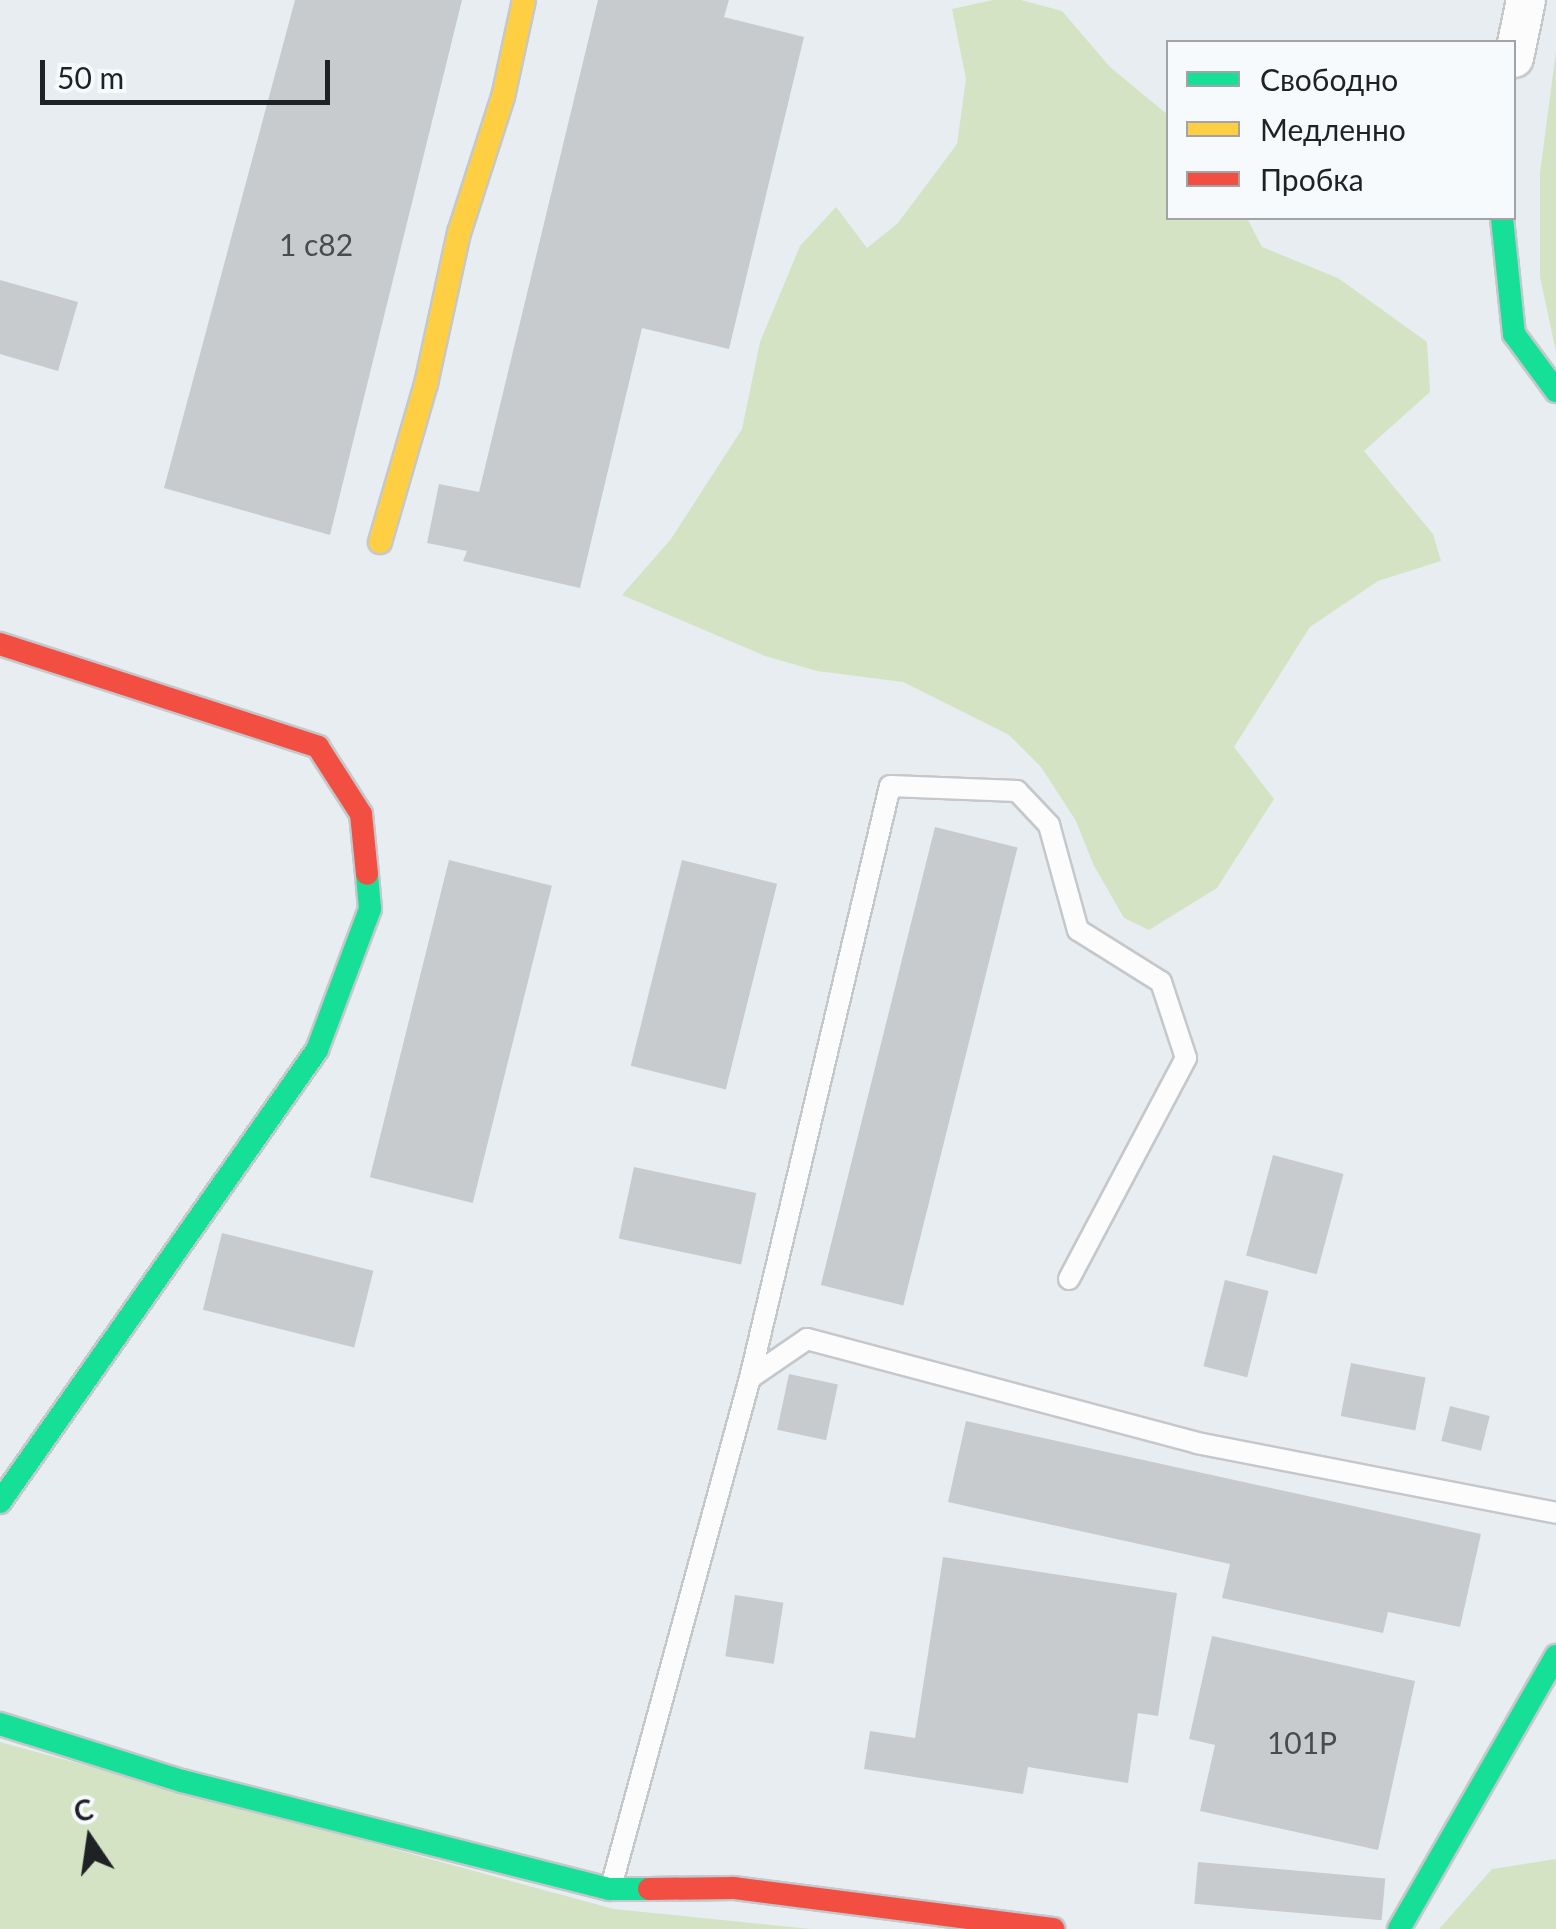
<!DOCTYPE html>
<html>
<head>
<meta charset="utf-8">
<style>
  body { margin:0 }
  #map { position:relative; width:1556px; height:1929px; overflow:hidden; background:#e8edf2; font-family:Lato,sans-serif }
  div>[style] { position:absolute }
  .green>* { inset:0; background:#d4e3c4 }
  .building>* { inset:0; background:#c7cbce; transform-origin:0 0 }
  .roads { filter:drop-shadow(2px 0 #c4c8cb) drop-shadow(-2px 0 #c4c8cb) drop-shadow(0 2px #c4c8cb) drop-shadow(0 -2px #c4c8cb) }
  .lane>* { height:20px; margin:-10px; padding:0 10px; transform-origin:10px; border-radius:10px; background:#fcfcfd }
  .street>* { height:38px; margin:-19px; padding:0 19px; transform-origin:19px; border-radius:19px; background:#fcfcfd }
  .fast>* { height:22px; margin:-11px; padding:0 11px; transform-origin:11px; border-radius:11px; background:#16e098 }
  .slow>* { height:22px; margin:-11px; padding:0 11px; transform-origin:11px; border-radius:11px; background:#ffcf43 }
  .jam>* { height:22px; margin:-11px; padding:0 11px; transform-origin:11px; border-radius:11px; background:#f24e42 }
  span { translate:-50% -50%; white-space:nowrap; text-align:center; line-height:1.15; -webkit-text-stroke:10px #f6fafd; paint-order:stroke }
  .number-label { font-size:30px; color:#494c4f }
  .number-label span { -webkit-text-stroke-width:0 }
  .legend { position:absolute; left:1166px; top:40px; width:350px; height:180px; box-sizing:border-box; background:#f6fafd; border:2px solid #a0a4a7; margin:0; padding:12px 18px; list-style:none; font-size:30px; color:#1f2225 }
  .legend li { display:flex; align-items:center; gap:20px; height:50px }
  .legend b { width:50px; border:2px solid #a0a4a7 }
  .north { position:absolute; left:40px; top:1789px; width:100px; height:100px; -webkit-text-stroke:8px #f6fafd; paint-order:stroke; rotate:347deg; font-size:28px; font-weight:700; line-height:40px; text-align:center; color:#1f2225 }
  .north::after { content:''; display:block; margin:auto; width:35px; height:45px; background:#1f2225; clip-path:polygon(50% 0,100% 100%,50% 72%,0 100%) }
  .scale { position:absolute; left:40px; top:60px; width:290px; height:45px; box-sizing:border-box; border:5px solid #1f2225; border-top:0; padding-left:12px; font-size:30px; line-height:35px; white-space:nowrap; color:#1f2225; -webkit-text-stroke:8px #f6fafd; paint-order:stroke }
</style>
</head>
<body>
<div id="map">
  <div class="green">
    <div style="clip-path:polygon(993px 0,1021px 0,1062px 11px,1110px 67px,1168px 115px,1168px 218px,1247px 218px,1262px 247px,1338px 278px,1427px 342px,1430px 392px,1364px 451px,1433px 534px,1441px 561px,1378px 581px,1310px 627px,1234px 747px,1274px 799px,1217px 888px,1149px 930px,1124px 918px,1093px 864px,1076px 821px,1041px 767px,1009px 735px,903px 682px,817px 671px,765px 656px,622px 595px,671px 539px,742px 429px,760px 342px,800px 246px,836px 207px,867px 248px,898px 223px,957px 144px,966px 79px,952px 9px)"></div>
    <div style="clip-path:polygon(1556px 51px,1556px 352px,1540px 277px,1540px 173px)"></div>
    <div style="clip-path:polygon(0 1742px,614px 1909px,811px 1929px,0 1929px)"></div>
    <div style="clip-path:polygon(1556px 1859px,1556px 1929px,1439px 1929px,1492px 1869px)"></div>
  </div>
  <div class="building">
    <div style="clip-path:polygon(295px 0,462px 0,330px 535px,164px 488px)"></div>
    <div style="clip-path:polygon(598px 0,729px 0,724px 17px,804px 37px,729px 349px,642px 328px,580px 588px,463px 561px,467px 551px,427px 543px,439px 484px,479px 492px)"></div>
    <div style="clip-path:polygon(0 280px,78px 302px,58px 371px,0 354px)"></div>
    <div style="left:935px;top:827px;width:85px;height:472px;rotate:14deg"></div>
    <div style="left:449px;top:860px;width:106px;height:327px;rotate:14deg"></div>
    <div style="left:682px;top:860px;width:98px;height:212px;rotate:14deg"></div>
    <div style="left:1273px;top:1155px;width:73px;height:104px;rotate:15deg"></div>
    <div style="left:634px;top:1167px;width:125px;height:73px;rotate:12deg"></div>
    <div style="left:222px;top:1233px;width:156px;height:79px;rotate:14deg"></div>
    <div style="left:1225px;top:1280px;width:45px;height:89px;rotate:14deg"></div>
    <div style="left:1351px;top:1363px;width:76px;height:54px;rotate:11deg"></div>
    <div style="left:789px;top:1374px;width:50px;height:57px;rotate:12deg"></div>
    <div style="left:1450px;top:1406px;width:41px;height:36px;rotate:14deg"></div>
    <div style="clip-path:polygon(966px 1421px,1481px 1534px,1460px 1627px,1388px 1612px,1383px 1633px,1222px 1598px,1230px 1564px,948px 1502px)"></div>
    <div style="clip-path:polygon(943px 1557px,1177px 1593px,1158px 1716px,1138px 1713px,1128px 1783px,1028px 1767px,1023px 1794px,864px 1769px,870px 1731px,915px 1738px)"></div>
    <div style="left:735px;top:1595px;width:49px;height:62px;rotate:9deg"></div>
    <div style="clip-path:polygon(1212px 1636px,1415px 1681px,1378px 1850px,1200px 1811px,1215px 1745px,1189px 1739px)"></div>
    <div style="left:1198px;top:1862px;width:188px;height:42px;rotate:5deg"></div>
  </div>
  <div class="roads">
    <div class="lane">
      <div style="left:750px;top:1378px;width:69px;rotate:-34.4deg"></div>
      <div style="left:807px;top:1339px;width:404px;rotate:14.9deg"></div>
      <div style="left:1197px;top:1443px;width:366px;rotate:11deg"></div>
      <div style="left:611px;top:1887px;width:528px;rotate:-74.73deg"></div>
      <div style="left:750px;top:1378px;width:608px;rotate:-76.69deg"></div>
      <div style="left:890px;top:786px;width:127px;rotate:2.3deg"></div>
      <div style="left:1017px;top:791px;width:47px;rotate:46.7deg"></div>
      <div style="left:1049px;top:825px;width:109px;rotate:74.6deg"></div>
      <div style="left:1078px;top:930px;width:98px;rotate:32.1deg"></div>
      <div style="left:1161px;top:982px;width:80px;rotate:71.8deg"></div>
      <div style="left:1186px;top:1058px;width:250px;rotate:117.9deg"></div>
    </div>
    <div class="street">
      <div style="left:1514px;top:58px;width:59px;rotate:-78.3deg"></div>
    </div>
    <div class="fast">
      <div style="left:1502px;top:218px;width:117px;rotate:84.1deg"></div>
      <div style="left:1514px;top:334px;width:71px;rotate:53.6deg"></div>
      <div style="left:0;top:1502px;width:552px;rotate:-54.96deg"></div>
      <div style="left:317px;top:1050px;width:151px;rotate:-69.4deg"></div>
      <div style="left:370px;top:909px;width:35px;rotate:-95deg"></div>
      <div style="left:0;top:1724px;width:191px;rotate:17.4deg"></div>
      <div style="left:182px;top:1781px;width:441px;rotate:14.2deg"></div>
      <div style="left:610px;top:1889px;width:39px"></div>
      <div style="left:1399px;top:1929px;width:315px;rotate:-60.1deg"></div>
    </div>
    <div class="slow">
      <div style="left:380px;top:542px;width:165px;rotate:-73.8deg"></div>
      <div style="left:426px;top:384px;width:155px;rotate:-77.7deg"></div>
      <div style="left:459px;top:233px;width:143px;rotate:-72.1deg"></div>
      <div style="left:503px;top:97px;width:99px;rotate:-77.8deg"></div>
    </div>
    <div class="jam">
      <div style="left:0;top:644px;width:334px;rotate:17.9deg"></div>
      <div style="left:318px;top:747px;width:80px;rotate:57.3deg"></div>
      <div style="left:361px;top:814px;width:60px;rotate:84.3deg"></div>
      <div style="left:649px;top:1889px;width:85px;rotate:-0.7deg"></div>
      <div style="left:734px;top:1888px;width:322px;rotate:7.3deg"></div>
    </div>
  </div>
  <div class="number-label">
    <span style="left:316px;top:244px">1 с82</span>
    <span style="left:1302px;top:1742px">101Р</span>
  </div>
  <ul class="legend">
  <li><b style="height:12px;background:#16e098"></b>Свободно</li>
  <li><b style="height:12px;background:#ffcf43"></b>Медленно</li>
  <li><b style="height:12px;background:#f24e42"></b>Пробка</li>
  </ul>
  <div class="north">С</div>
  <div class="scale">50 m</div>
</div>
</body>
</html>
